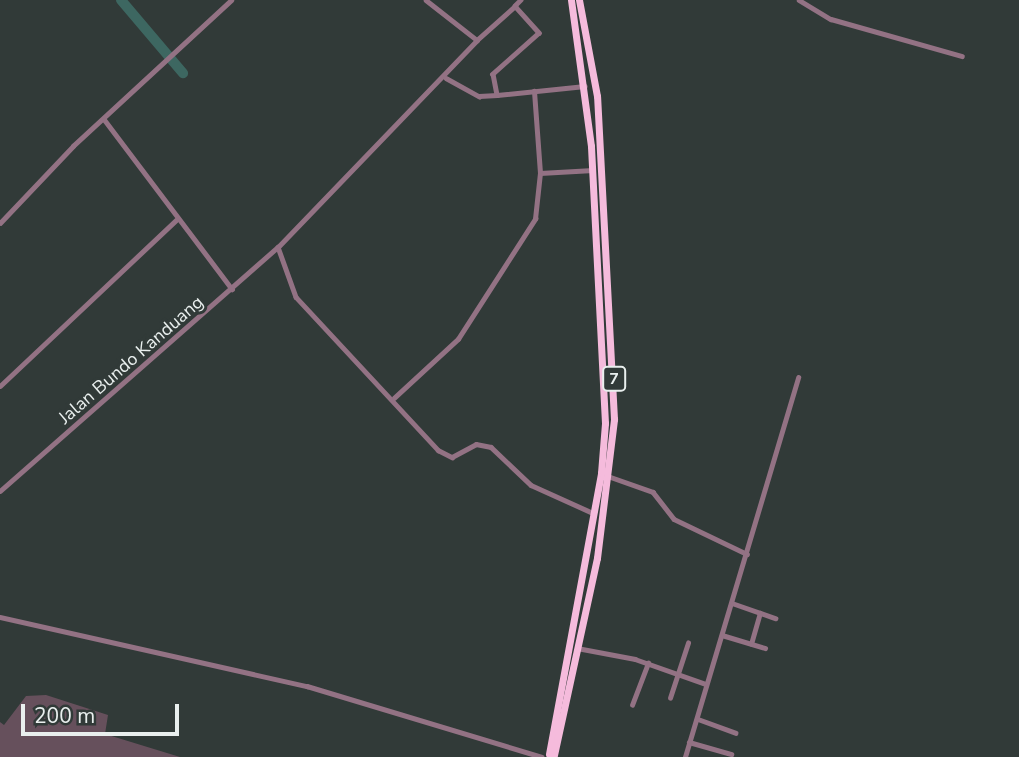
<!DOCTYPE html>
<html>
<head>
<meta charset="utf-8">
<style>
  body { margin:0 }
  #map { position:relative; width:1019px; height:757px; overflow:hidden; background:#313a38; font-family:"Nunito Sans",sans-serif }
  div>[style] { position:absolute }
  .green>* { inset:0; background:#66505c }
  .river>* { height:10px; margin:-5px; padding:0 5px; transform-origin:5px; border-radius:5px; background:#3d6761 }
  .minor>* { height:4.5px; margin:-2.25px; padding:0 2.25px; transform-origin:2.25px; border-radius:2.25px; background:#937284 }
  .trunk>* { height:7px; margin:-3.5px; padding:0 3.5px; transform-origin:3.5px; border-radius:3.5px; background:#f5bbdc }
  span { translate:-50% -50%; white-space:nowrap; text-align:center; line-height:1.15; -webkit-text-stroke:6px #313a38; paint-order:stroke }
  .shield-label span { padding:2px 5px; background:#313a38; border:2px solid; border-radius:5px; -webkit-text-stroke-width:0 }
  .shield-label { font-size:16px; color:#e9efee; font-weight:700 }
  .street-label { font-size:18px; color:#e9efee }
  .scale { position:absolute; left:21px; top:704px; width:158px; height:32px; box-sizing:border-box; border:4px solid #e9efee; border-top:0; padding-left:9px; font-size:21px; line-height:24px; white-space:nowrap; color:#e9efee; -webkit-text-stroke:5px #313a38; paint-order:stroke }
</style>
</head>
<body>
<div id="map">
  <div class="green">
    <div style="clip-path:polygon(46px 695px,108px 715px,105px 734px,180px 757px,0 757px,0 722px,4px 725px,26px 696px)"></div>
  </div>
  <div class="river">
    <div style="left:121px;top:0;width:96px;rotate:49.7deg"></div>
  </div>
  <div class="minor">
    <div style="left:426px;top:0;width:65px;rotate:38.1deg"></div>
    <div style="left:477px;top:40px;width:51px;rotate:-41.8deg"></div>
    <div style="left:521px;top:0;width:8px;rotate:135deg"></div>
    <div style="left:515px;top:6px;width:36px;rotate:48deg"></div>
    <div style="left:539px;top:33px;width:62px;rotate:138.3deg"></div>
    <div style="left:493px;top:74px;width:21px;rotate:79deg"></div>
    <div style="left:497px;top:95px;width:88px;rotate:-5.8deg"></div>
    <div style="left:799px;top:0;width:37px;rotate:31deg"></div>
    <div style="left:831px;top:19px;width:136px;rotate:15.8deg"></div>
    <div style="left:446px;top:78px;width:38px;rotate:29deg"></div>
    <div style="left:479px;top:96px;width:18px;rotate:-3deg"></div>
    <div style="left:104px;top:119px;width:213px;rotate:53deg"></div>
    <div style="left:540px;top:173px;width:53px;rotate:-3.2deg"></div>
    <div style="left:0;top:223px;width:106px;rotate:-46.5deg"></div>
    <div style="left:73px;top:146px;width:215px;rotate:-42.7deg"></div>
    <div style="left:278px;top:247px;width:53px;rotate:70.2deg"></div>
    <div style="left:296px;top:297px;width:209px;rotate:47.1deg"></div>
    <div style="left:438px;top:450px;width:16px;rotate:27deg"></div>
    <div style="left:452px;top:457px;width:27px;rotate:-28deg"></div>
    <div style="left:476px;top:444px;width:15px;rotate:11deg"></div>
    <div style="left:491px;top:447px;width:55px;rotate:43.5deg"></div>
    <div style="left:531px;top:485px;width:68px;rotate:24.3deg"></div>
    <div style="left:0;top:386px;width:242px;rotate:-43.3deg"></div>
    <div style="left:394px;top:398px;width:87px;rotate:-42.7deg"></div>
    <div style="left:458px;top:339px;width:143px;rotate:-57.3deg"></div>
    <div style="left:535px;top:219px;width:46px;rotate:-83.8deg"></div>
    <div style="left:540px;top:173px;width:82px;rotate:-94.2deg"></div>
    <div style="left:605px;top:475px;width:51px;rotate:19.5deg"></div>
    <div style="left:653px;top:492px;width:34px;rotate:52deg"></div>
    <div style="left:674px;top:519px;width:81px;rotate:25.6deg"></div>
    <div style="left:0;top:491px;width:370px;rotate:-41.3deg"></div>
    <div style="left:278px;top:247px;width:287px;rotate:-46.1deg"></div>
    <div style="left:732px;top:603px;width:46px;rotate:19.2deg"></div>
    <div style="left:0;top:617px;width:315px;rotate:12.7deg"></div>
    <div style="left:307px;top:686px;width:245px;rotate:16.8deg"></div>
    <div style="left:722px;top:635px;width:45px;rotate:16.8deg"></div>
    <div style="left:751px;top:644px;width:32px;rotate:-74deg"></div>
    <div style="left:577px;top:648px;width:59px;rotate:10.7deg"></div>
    <div style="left:635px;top:659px;width:75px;rotate:19.4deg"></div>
    <div style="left:670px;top:698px;width:58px;rotate:-71.9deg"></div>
    <div style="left:632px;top:705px;width:45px;rotate:-69.1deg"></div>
    <div style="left:698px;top:719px;width:40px;rotate:20.2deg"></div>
    <div style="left:689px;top:742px;width:44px;rotate:15.9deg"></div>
    <div style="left:685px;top:757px;width:396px;rotate:-73.4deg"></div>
  </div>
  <div class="trunk">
    <div style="left:549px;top:754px;width:286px;rotate:-79.5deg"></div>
    <div style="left:601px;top:473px;width:50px;rotate:-85.4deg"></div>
    <div style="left:605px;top:423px;width:277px;rotate:-92.9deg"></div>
    <div style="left:591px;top:146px;width:147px;rotate:-97.8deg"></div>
    <div style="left:554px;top:755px;width:202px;rotate:-77.7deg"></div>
    <div style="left:597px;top:558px;width:140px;rotate:-83deg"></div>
    <div style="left:614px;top:419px;width:323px;rotate:-93deg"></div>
    <div style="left:597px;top:96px;width:98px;rotate:-100.6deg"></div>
  </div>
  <div class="shield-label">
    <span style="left:614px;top:379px">7</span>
  </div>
  <div class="street-label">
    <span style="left:131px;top:360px;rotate:-41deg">Jalan Bundo Kanduang</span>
  </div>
  <div class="scale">200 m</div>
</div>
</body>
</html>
